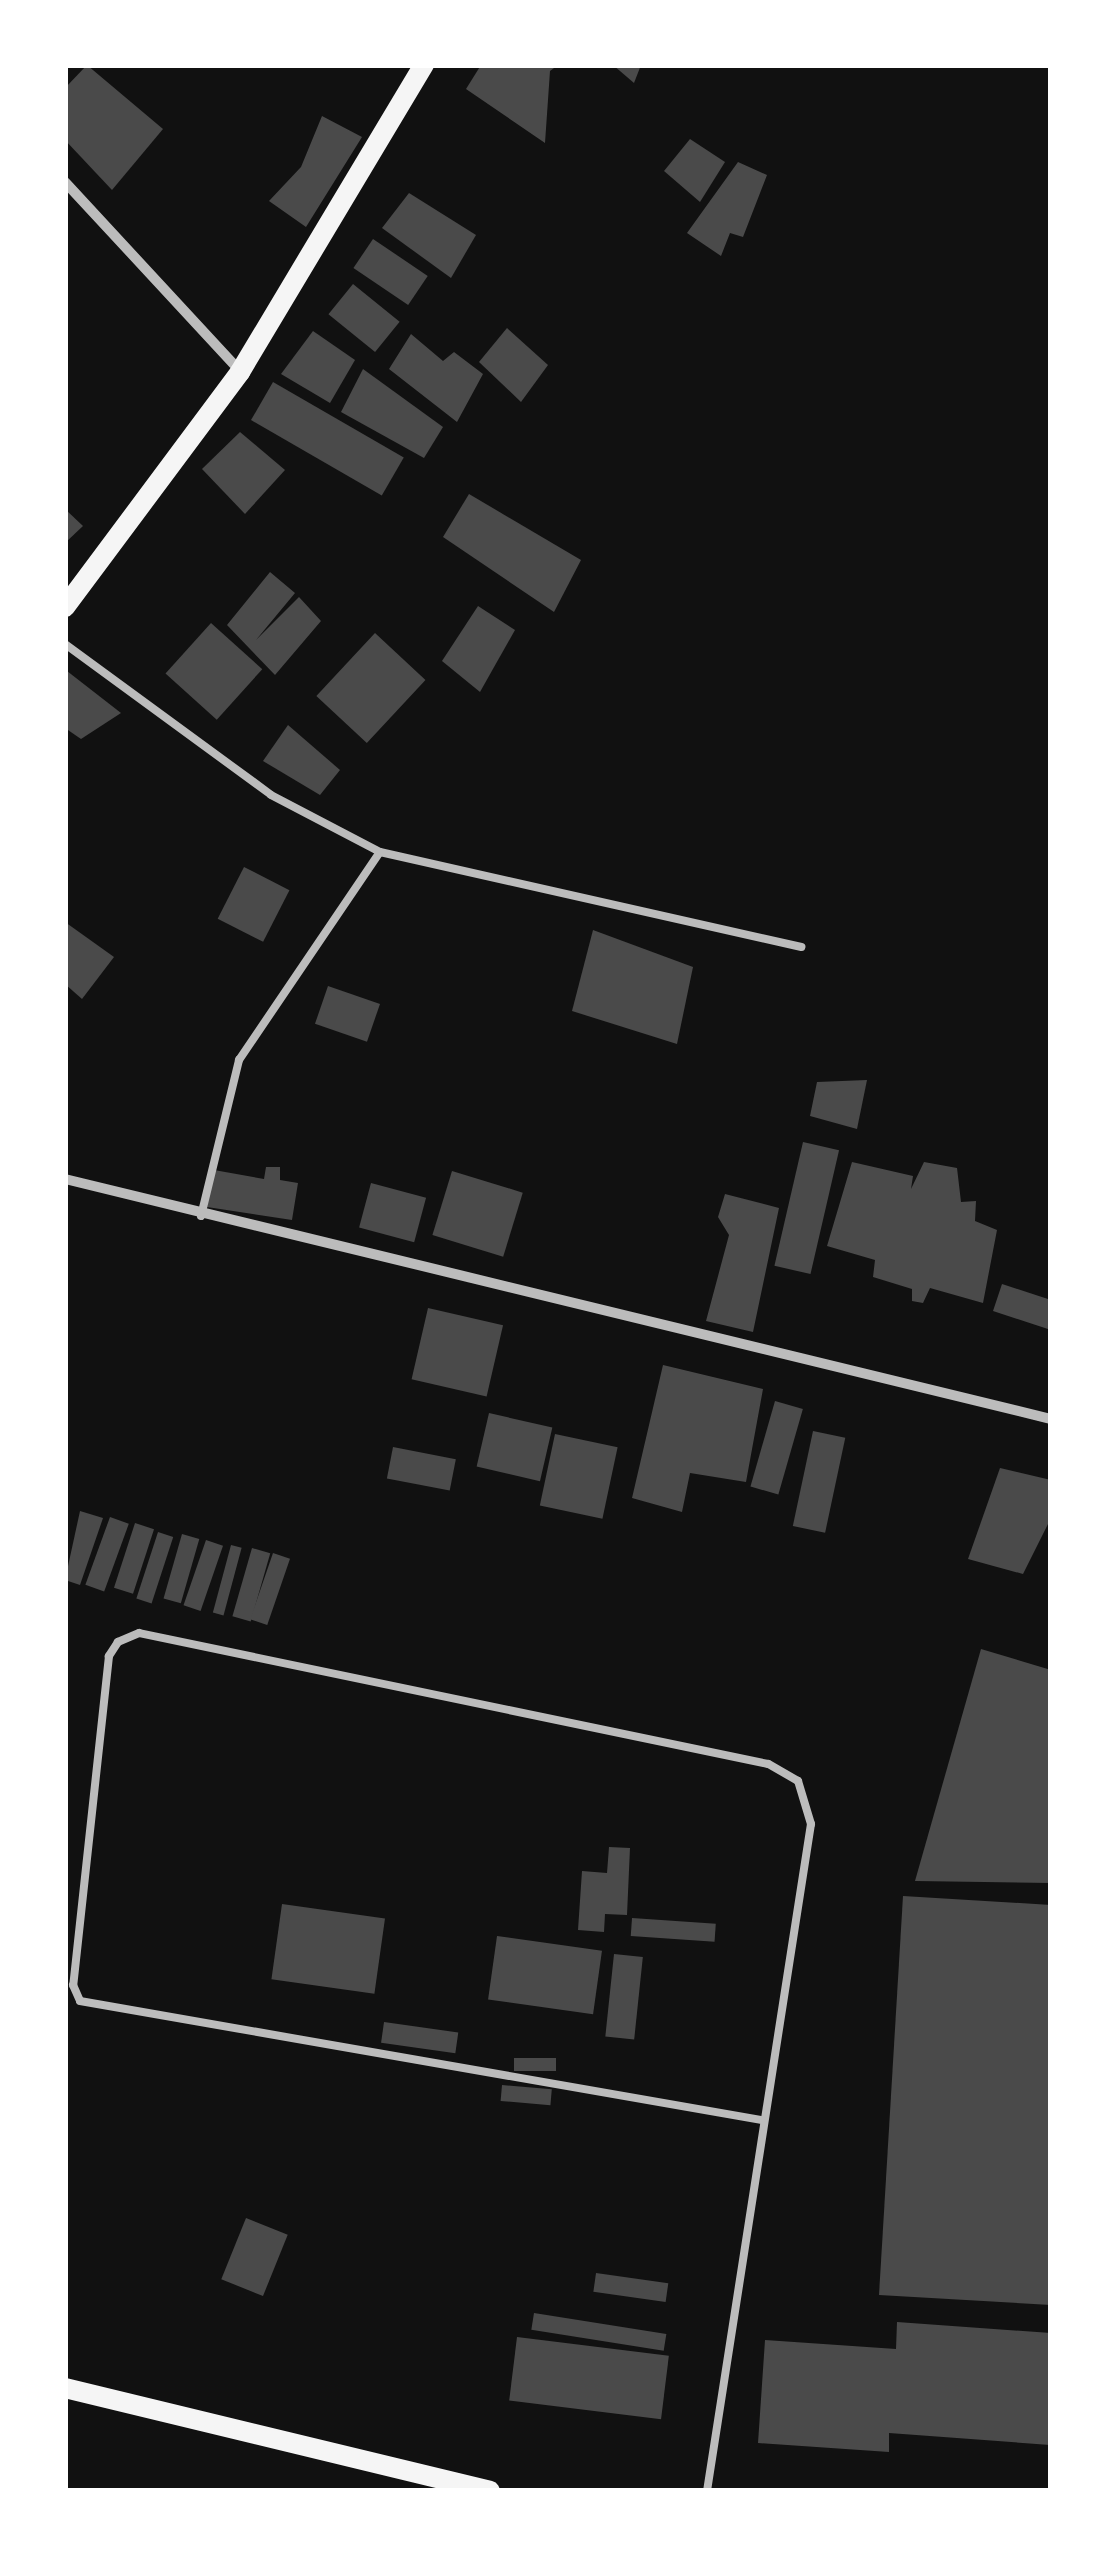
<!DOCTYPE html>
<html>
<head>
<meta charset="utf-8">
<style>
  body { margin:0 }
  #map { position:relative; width:1116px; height:2556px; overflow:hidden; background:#111; font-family:"Times New Roman",serif }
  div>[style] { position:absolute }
  .building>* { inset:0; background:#4a4a4a; transform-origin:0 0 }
  .service>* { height:8px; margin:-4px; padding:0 4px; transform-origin:4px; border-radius:4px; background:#bcbcbc }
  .minor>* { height:10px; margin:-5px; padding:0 5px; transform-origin:5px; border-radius:5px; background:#bcbcbc }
  .secondary>* { height:20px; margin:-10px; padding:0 10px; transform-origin:10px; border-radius:10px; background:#f5f5f5 }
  span { translate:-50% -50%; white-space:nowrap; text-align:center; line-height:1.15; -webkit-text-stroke:8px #fff; paint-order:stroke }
  .frame { position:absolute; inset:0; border:68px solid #fff; pointer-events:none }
</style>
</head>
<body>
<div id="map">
  <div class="building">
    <div style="clip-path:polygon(87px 65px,163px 129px,112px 190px,65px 140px,65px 88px)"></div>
    <div style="clip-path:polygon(481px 65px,558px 65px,550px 71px,545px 143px,466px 89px)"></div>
    <div style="clip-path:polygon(613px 65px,641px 65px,634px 83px)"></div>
    <div style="clip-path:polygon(322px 116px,362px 137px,306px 227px,269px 201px,301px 167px)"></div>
    <div style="clip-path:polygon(690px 139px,725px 162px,700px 202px,664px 171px)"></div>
    <div style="clip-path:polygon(738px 162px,767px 175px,743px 237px,730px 233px,721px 256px,687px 233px)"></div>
    <div style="clip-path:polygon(409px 193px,476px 235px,451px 278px,382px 228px)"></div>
    <div style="left:373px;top:239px;width:66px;height:35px;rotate:34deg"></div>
    <div style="left:353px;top:284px;width:60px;height:39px;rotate:39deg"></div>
    <div style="clip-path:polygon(507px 328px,548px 365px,521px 402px,479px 362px)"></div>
    <div style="clip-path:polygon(313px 331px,355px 360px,330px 403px,281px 374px)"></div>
    <div style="clip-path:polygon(411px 334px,443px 361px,454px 352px,483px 374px,457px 422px,389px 369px)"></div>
    <div style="clip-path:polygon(363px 369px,443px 427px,424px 458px,341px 412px)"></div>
    <div style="left:273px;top:382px;width:151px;height:44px;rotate:30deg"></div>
    <div style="clip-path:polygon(240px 432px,285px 470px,245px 514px,202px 469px)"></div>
    <div style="clip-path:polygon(469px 494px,581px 560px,554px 612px,443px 537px)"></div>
    <div style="clip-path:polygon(65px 509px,83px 526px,65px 543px)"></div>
    <div style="clip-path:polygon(270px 572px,295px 593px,256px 640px,299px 597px,321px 621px,275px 675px,227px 625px)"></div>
    <div style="clip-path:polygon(478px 606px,515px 630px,480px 692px,442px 661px)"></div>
    <div style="left:211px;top:623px;width:69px;height:68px;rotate:42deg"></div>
    <div style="left:375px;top:633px;width:69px;height:86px;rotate:43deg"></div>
    <div style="clip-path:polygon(67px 671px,121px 713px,81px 739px,65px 728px)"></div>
    <div style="clip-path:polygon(288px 725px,340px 770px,320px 795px,263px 761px)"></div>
    <div style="left:244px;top:867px;width:51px;height:58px;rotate:27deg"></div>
    <div style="clip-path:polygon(65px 922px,114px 957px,82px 999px,65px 984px)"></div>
    <div style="clip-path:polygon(593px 930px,693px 967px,677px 1044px,572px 1011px)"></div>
    <div style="left:328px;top:986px;width:55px;height:40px;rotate:19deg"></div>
    <div style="clip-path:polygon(867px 1080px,857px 1129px,810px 1116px,817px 1082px)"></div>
    <div style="left:803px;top:1142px;width:37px;height:127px;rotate:13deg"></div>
    <div style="clip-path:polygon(852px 1162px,913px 1176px,911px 1189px,924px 1162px,957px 1168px,961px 1202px,976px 1201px,975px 1221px,997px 1230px,983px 1303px,930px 1288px,923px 1303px,912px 1301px,912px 1289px,873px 1277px,875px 1260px,827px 1246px)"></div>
    <div style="clip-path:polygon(266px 1167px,280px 1167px,280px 1180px,298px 1183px,292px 1220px,207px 1207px,214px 1170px,264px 1179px)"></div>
    <div style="left:452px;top:1171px;width:74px;height:67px;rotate:17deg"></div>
    <div style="left:371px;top:1183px;width:57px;height:46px;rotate:15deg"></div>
    <div style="clip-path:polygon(725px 1194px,779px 1208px,753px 1332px,706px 1321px,729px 1235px,718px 1217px)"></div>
    <div style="clip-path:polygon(1002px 1284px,1051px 1300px,1051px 1330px,993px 1311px)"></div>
    <div style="left:428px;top:1308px;width:77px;height:73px;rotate:13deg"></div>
    <div style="clip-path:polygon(663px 1365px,763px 1389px,746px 1482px,690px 1473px,682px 1512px,632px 1498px)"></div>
    <div style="left:775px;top:1401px;width:29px;height:89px;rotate:16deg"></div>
    <div style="left:489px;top:1413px;width:65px;height:55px;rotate:13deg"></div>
    <div style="left:813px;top:1431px;width:33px;height:97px;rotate:12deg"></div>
    <div style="left:555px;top:1434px;width:64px;height:73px;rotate:12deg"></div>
    <div style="left:393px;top:1447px;width:64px;height:32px;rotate:11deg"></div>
    <div style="clip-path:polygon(1000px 1468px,1051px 1480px,1051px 1518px,1023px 1574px,968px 1559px)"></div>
    <div style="clip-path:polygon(80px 1511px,103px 1518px,80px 1585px,65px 1580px)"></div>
    <div style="left:110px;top:1517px;width:20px;height:72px;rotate:20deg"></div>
    <div style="left:135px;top:1523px;width:20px;height:68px;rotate:18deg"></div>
    <div style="left:158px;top:1532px;width:16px;height:70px;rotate:18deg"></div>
    <div style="left:182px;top:1534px;width:18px;height:67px;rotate:16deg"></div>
    <div style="left:206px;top:1540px;width:18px;height:69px;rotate:19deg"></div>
    <div style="left:231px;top:1545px;width:11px;height:70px;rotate:15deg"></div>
    <div style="left:252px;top:1548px;width:19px;height:71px;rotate:16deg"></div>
    <div style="left:273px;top:1553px;width:18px;height:70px;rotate:19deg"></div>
    <div style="clip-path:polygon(981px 1649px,1051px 1670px,1051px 1883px,915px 1881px)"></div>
    <div style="clip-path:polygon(609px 1847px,630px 1848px,627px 1915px,605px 1914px,604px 1932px,578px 1930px,582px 1871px,607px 1873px)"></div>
    <div style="clip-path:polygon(903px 1896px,1051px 1905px,1051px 2305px,879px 2295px)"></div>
    <div style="left:282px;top:1904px;width:104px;height:76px;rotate:8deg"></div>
    <div style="left:632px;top:1918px;width:84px;height:18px;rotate:4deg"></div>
    <div style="left:497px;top:1936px;width:106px;height:64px;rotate:8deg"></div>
    <div style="left:614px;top:1954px;width:29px;height:83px;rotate:6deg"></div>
    <div style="left:384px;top:2022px;width:75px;height:21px;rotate:8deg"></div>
    <div style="left:556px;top:2058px;width:13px;height:42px;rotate:90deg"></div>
    <div style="left:502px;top:2085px;width:50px;height:16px;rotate:5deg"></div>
    <div style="left:246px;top:2218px;width:45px;height:66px;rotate:22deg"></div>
    <div style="left:596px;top:2273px;width:73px;height:19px;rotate:8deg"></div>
    <div style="left:534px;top:2313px;width:134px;height:17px;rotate:9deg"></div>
    <div style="clip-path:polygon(897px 2322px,1051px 2333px,1050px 2445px,889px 2433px,889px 2452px,758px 2443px,765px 2340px,896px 2349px)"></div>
    <div style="left:517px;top:2337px;width:153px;height:64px;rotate:7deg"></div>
  </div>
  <div class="service">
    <div style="left:65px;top:644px;width:255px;rotate:36.2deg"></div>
    <div style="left:271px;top:795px;width:123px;rotate:27.6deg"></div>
    <div style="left:380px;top:852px;width:432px;rotate:12.7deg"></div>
    <div style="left:201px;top:1216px;width:161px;rotate:-76.3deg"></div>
    <div style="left:239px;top:1060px;width:251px;rotate:-55.9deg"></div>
    <div style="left:707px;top:2491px;width:675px;rotate:-81.14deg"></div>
    <div style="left:811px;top:1824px;width:45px;rotate:-106.8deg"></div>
    <div style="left:798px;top:1781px;width:34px;rotate:-150deg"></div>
    <div style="left:768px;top:1764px;width:642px;rotate:-168.24deg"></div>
    <div style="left:139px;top:1633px;width:23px;rotate:157deg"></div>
    <div style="left:118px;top:1642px;width:17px;rotate:123deg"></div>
    <div style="left:109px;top:1656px;width:331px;rotate:96.2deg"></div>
    <div style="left:73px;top:1985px;width:17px;rotate:66deg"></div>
    <div style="left:80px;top:2001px;width:691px;rotate:9.91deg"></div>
  </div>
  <div class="minor">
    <div style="left:65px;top:182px;width:258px;rotate:47.2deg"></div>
    <div style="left:65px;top:1179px;width:1015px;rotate:13.68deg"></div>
  </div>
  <div class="secondary">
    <div style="left:65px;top:607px;width:293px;rotate:-53.3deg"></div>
    <div style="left:240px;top:372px;width:358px;rotate:-59.1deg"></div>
    <div style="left:65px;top:2388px;width:437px;rotate:13.6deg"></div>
  </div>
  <div class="frame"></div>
</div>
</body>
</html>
